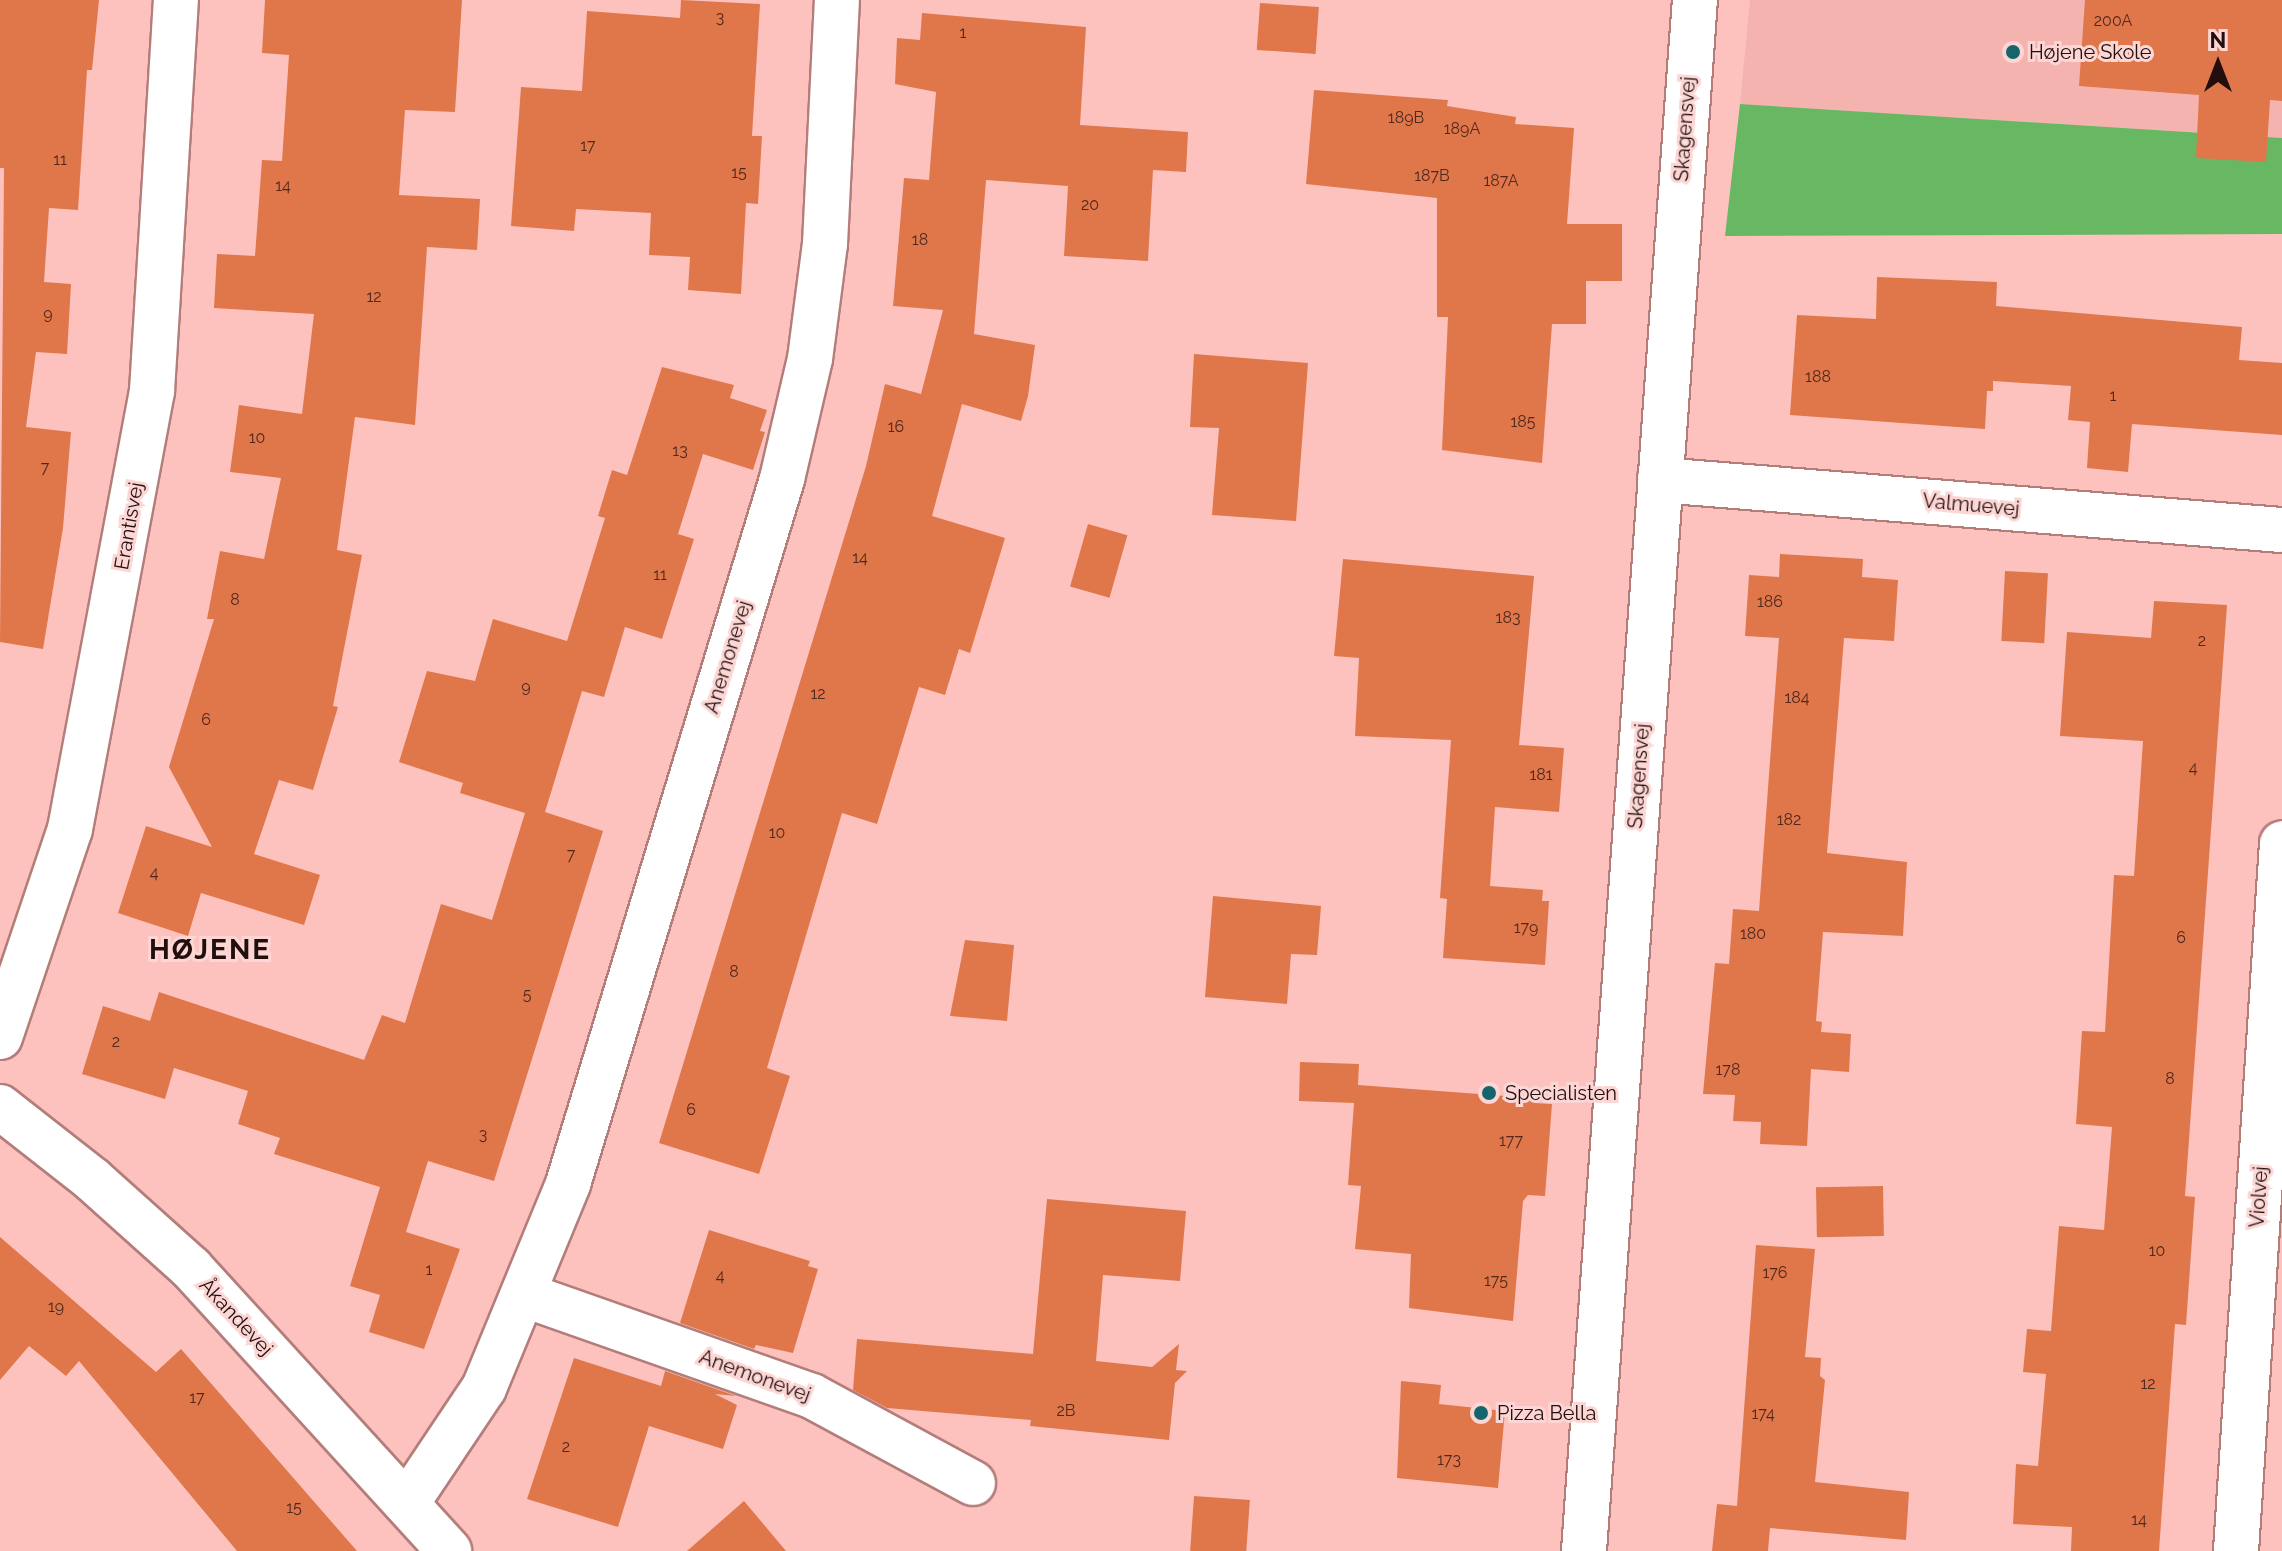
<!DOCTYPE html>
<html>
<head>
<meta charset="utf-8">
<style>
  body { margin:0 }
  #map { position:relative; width:2282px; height:1551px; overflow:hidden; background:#fdc2be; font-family:Raleway,sans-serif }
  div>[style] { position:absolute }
  .built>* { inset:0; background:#f5b3af }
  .forest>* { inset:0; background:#67b763 }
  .building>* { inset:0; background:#df774b; transform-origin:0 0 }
  .roads { filter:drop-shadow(2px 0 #b37d7a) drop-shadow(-2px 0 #b37d7a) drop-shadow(0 2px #b37d7a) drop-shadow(0 -2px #b37d7a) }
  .street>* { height:44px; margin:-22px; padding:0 22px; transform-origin:22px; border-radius:22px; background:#fff }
  .secondary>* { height:44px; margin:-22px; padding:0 22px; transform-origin:22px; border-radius:22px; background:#fff }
  .dots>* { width:22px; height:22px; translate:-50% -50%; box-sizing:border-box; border:4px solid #fbd6d4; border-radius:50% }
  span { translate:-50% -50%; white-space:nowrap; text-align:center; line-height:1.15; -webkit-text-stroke:6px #fbd6d4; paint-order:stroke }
  .number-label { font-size:16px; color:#51281c }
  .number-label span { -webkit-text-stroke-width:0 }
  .poi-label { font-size:20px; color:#220e0d }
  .left { translate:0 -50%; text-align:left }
  .street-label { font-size:20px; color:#220e0d }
  .district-label { font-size:28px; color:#220e0d; font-weight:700; letter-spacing:2px }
  .north { position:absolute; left:2178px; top:24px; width:80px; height:80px; -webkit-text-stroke:6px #fbd6d4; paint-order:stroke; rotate:0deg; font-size:22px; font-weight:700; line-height:32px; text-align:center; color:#220e0d }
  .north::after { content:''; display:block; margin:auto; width:28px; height:36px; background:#220e0d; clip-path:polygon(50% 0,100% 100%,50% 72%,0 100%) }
</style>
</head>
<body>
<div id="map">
  <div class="built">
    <div style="clip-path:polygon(1750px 0,2282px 0,2282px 138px,1740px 104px)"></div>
  </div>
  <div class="forest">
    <div style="clip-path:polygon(1740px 104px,2282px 138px,2282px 234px,1725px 236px)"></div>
  </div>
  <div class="building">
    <div style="clip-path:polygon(0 0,99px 0,92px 70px,87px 70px,78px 210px,49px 208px,44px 282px,71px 284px,67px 354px,36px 352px,26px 427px,71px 432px,63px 528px,43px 649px,0 642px,4px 168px,0 168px)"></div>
    <div style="clip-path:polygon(265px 0,462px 0,455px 112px,405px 110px,399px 195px,480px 199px,477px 250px,427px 247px,415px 425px,355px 417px,337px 550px,362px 555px,333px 706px,338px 707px,313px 790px,279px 780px,254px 854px,320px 875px,304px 925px,201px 893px,188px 936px,118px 913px,146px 826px,212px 847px,169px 767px,214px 619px,207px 619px,220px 551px,264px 559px,281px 478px,230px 472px,239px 405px,302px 414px,314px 314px,214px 308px,217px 254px,255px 256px,262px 160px,282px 161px,289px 55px,262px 53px)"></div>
    <div style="clip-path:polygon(681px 0,760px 4px,752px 136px,762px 136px,758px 204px,746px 203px,741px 294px,688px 290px,690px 257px,649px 255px,651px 213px,576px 209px,574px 231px,511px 226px,521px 87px,582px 91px,587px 11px,680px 18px)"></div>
    <div style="clip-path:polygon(2085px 0,2282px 0,2282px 101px,2270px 100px,2266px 162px,2196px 158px,2199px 95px,2079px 86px)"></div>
    <div style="left:1260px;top:3px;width:59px;height:47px;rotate:4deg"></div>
    <div style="clip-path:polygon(922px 13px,1086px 27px,1080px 125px,1188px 132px,1186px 172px,1153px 170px,1148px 261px,1064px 256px,1068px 186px,986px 180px,974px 334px,1035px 345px,1028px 396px,1021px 421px,962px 404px,932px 516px,1005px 538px,970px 653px,959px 649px,945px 695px,919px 687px,877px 824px,842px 813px,767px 1068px,790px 1076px,759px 1174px,659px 1143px,866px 466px,885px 384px,921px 394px,943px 310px,893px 306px,904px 178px,929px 180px,936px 92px,895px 84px,897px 38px,920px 40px)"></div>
    <div style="clip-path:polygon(1314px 90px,1448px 100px,1447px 106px,1516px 117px,1515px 124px,1574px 128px,1567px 224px,1622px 224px,1622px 281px,1586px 281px,1586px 324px,1552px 324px,1542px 463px,1442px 450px,1448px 317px,1437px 317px,1437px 198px,1306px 184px)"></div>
    <div style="clip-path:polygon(1877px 277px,1997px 282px,1996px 306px,2242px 327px,2239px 360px,2282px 363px,2282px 435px,2132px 424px,2128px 472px,2087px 468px,2090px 422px,2068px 420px,2071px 386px,1993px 381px,1993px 391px,1987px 391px,1985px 429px,1790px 415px,1797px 315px,1876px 319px)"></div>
    <div style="clip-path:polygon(1194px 354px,1308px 363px,1296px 521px,1212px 515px,1219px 428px,1190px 427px)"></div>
    <div style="clip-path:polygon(662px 367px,734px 385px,730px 398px,767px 410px,760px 431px,765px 432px,753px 470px,703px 454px,678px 534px,694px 539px,662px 639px,625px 627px,604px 697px,582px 691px,545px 812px,603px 831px,494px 1181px,428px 1161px,406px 1232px,460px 1249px,424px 1349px,369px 1332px,380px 1295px,350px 1286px,380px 1187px,274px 1154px,280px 1138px,238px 1124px,248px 1091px,174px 1068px,165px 1099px,82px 1074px,103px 1006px,150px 1021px,159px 992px,364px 1060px,382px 1015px,405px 1023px,441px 904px,492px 920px,525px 813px,460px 793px,463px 783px,399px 762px,427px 671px,475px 681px,493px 619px,567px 641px,605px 518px,598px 516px,612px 470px,627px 475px)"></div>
    <div style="left:1088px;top:524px;width:41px;height:65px;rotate:16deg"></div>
    <div style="clip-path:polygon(1780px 554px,1863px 559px,1862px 577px,1898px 580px,1894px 641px,1844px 638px,1827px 853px,1907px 862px,1903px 936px,1823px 932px,1816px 1021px,1822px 1022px,1821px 1032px,1851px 1034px,1849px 1072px,1811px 1069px,1807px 1146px,1760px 1144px,1761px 1122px,1733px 1121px,1735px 1095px,1703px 1094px,1715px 963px,1729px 964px,1733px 909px,1759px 911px,1779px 638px,1745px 636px,1749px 575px,1779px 577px)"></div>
    <div style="clip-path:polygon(1343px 559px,1534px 576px,1519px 745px,1564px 748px,1559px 812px,1495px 807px,1490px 886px,1543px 890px,1542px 901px,1549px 901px,1545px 965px,1443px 958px,1447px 899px,1440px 898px,1451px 740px,1355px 736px,1359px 658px,1334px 656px)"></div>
    <div style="left:2005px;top:571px;width:43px;height:70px;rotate:3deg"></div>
    <div style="clip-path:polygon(2154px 601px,2227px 605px,2185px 1196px,2195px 1197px,2186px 1325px,2175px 1324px,2159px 1551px,2071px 1551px,2072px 1527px,2013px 1524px,2016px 1464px,2038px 1466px,2046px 1374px,2023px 1372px,2027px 1329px,2051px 1331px,2059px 1226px,2104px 1230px,2112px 1127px,2076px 1124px,2082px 1031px,2105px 1032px,2114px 875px,2134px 876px,2143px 741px,2060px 736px,2067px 632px,2151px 638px)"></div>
    <div style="clip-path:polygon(1213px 896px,1321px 906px,1317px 955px,1291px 954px,1287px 1004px,1205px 997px)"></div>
    <div style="clip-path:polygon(965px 940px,1014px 945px,1007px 1021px,950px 1016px)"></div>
    <div style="clip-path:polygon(1300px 1062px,1359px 1064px,1358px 1085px,1534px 1098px,1534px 1103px,1552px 1104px,1545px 1196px,1528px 1195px,1523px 1201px,1513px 1321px,1409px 1308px,1411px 1254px,1355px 1249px,1361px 1186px,1348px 1185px,1354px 1103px,1299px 1101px)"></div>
    <div style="left:1883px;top:1186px;width:50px;height:67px;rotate:89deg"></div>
    <div style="clip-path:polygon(1047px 1199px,1186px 1211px,1180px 1281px,1103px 1275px,1096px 1361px,1152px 1367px,1179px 1344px,1176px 1370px,1187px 1371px,1175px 1383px,1169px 1440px,1030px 1426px,1031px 1420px,887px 1408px,853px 1390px,857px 1339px,1033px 1354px)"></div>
    <div style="clip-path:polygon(709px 1230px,810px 1261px,808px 1266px,818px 1269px,793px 1353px,756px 1345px,754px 1349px,680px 1323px)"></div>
    <div style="clip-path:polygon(0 1237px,156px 1372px,181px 1349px,357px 1551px,237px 1551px,79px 1361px,66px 1376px,29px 1346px,0 1380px)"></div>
    <div style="clip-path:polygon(1756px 1245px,1815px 1249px,1805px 1357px,1821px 1358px,1820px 1376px,1825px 1380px,1815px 1482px,1909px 1492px,1906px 1540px,1770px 1528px,1768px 1551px,1712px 1551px,1717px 1504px,1737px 1506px)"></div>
    <div style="clip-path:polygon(574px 1358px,661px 1386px,665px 1371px,736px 1396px,715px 1394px,737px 1405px,723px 1449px,649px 1426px,618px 1527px,527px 1499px)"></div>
    <div style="clip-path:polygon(1401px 1381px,1441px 1385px,1439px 1404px,1505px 1411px,1498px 1488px,1397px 1478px)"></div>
    <div style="left:1194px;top:1496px;width:56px;height:55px;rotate:4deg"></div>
    <div style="clip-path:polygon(744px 1501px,786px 1551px,687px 1551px)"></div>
  </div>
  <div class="roads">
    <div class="street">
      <div style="left:1660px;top:480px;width:624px;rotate:4.6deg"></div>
      <div style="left:0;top:1037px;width:219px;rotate:-71.4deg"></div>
      <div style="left:70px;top:829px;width:446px;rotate:-79.4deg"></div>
      <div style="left:152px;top:391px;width:392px;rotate:-86.5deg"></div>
      <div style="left:0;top:1107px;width:118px;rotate:38.1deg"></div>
      <div style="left:93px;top:1180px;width:132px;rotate:41.9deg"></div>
      <div style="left:191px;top:1268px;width:383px;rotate:47.6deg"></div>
      <div style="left:525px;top:1295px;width:304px;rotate:19.4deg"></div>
      <div style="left:812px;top:1396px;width:183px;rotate:28.4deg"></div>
      <div style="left:407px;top:1503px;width:138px;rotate:-56.2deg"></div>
      <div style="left:484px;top:1388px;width:221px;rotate:-67.6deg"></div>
      <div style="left:568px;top:1184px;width:737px;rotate:-73.11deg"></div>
      <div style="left:782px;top:479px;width:123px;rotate:-76.9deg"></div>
      <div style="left:810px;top:359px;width:116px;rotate:-82.6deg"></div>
      <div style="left:825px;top:244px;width:244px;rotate:-87.2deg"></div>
      <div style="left:2236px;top:1551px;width:709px;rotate:-86.28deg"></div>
    </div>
    <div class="secondary">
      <div style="left:1584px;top:1551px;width:1555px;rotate:-85.91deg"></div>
    </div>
  </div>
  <div class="dots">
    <div style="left:2013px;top:52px;background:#17656c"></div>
    <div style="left:1489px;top:1093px;background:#17656c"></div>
    <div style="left:1481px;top:1413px;background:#17656c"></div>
  </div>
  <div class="number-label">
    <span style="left:720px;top:18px">3</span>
    <span style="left:2113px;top:21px">200A</span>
    <span style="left:963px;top:33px">1</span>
    <span style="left:1406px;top:118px">189B</span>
    <span style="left:1462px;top:129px">189A</span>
    <span style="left:588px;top:146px">17</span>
    <span style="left:60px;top:160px">11</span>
    <span style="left:739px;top:173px">15</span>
    <span style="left:1432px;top:176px">187B</span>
    <span style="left:1501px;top:181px">187A</span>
    <span style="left:283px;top:186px">14</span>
    <span style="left:1090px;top:205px">20</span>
    <span style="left:920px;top:240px">18</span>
    <span style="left:374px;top:297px">12</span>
    <span style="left:48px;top:314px">9</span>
    <span style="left:1818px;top:377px">188</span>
    <span style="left:2113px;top:396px">1</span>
    <span style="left:1523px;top:422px">185</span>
    <span style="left:896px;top:427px">16</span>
    <span style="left:257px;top:438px">10</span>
    <span style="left:680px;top:451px">13</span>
    <span style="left:45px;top:468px">7</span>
    <span style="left:860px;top:558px">14</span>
    <span style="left:660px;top:575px">11</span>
    <span style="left:235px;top:600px">8</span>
    <span style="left:1770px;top:602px">186</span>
    <span style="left:1508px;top:618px">183</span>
    <span style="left:2202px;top:641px">2</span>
    <span style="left:526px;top:687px">9</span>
    <span style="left:818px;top:694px">12</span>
    <span style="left:1797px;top:698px">184</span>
    <span style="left:206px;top:720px">6</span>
    <span style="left:2193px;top:768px">4</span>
    <span style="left:1541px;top:775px">181</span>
    <span style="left:1789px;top:820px">182</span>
    <span style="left:777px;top:833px">10</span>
    <span style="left:571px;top:855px">7</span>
    <span style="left:154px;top:873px">4</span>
    <span style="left:1526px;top:928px">179</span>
    <span style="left:1753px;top:934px">180</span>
    <span style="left:2181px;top:938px">6</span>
    <span style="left:734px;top:972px">8</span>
    <span style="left:527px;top:995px">5</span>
    <span style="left:116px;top:1042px">2</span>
    <span style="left:1728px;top:1070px">178</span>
    <span style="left:2170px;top:1079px">8</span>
    <span style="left:691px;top:1110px">6</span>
    <span style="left:483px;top:1135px">3</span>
    <span style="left:1511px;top:1141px">177</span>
    <span style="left:2157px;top:1251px">10</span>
    <span style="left:429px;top:1270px">1</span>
    <span style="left:1775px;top:1273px">176</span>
    <span style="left:720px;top:1276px">4</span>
    <span style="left:1496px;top:1281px">175</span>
    <span style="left:56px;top:1307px">19</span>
    <span style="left:2148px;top:1384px">12</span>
    <span style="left:197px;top:1398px">17</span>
    <span style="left:1066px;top:1411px">2B</span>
    <span style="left:1763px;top:1414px">174</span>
    <span style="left:566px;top:1447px">2</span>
    <span style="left:1449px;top:1460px">173</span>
    <span style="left:294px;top:1508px">15</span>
    <span style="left:2139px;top:1520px">14</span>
  </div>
  <div class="poi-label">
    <span class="left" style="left:2029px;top:52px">Højene Skole</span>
    <span class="left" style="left:1505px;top:1093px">Specialisten</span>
    <span class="left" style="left:1497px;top:1413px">Pizza Bella</span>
  </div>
  <div class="street-label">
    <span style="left:1685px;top:129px;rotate:-86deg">Skagensvej</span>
    <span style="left:1971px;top:505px;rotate:5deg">Valmuevej</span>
    <span style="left:129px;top:526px;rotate:-80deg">Erantisvej</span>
    <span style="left:728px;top:657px;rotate:-73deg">Anemonevej</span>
    <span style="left:1639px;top:776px;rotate:-86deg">Skagensvej</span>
    <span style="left:2259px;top:1197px;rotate:-86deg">Violvej</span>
    <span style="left:236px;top:1317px;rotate:47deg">Åkandevej</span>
    <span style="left:755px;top:1376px;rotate:20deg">Anemonevej</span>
  </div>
  <div class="district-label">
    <span style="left:210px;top:950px">HØJENE</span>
  </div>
  <div class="north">N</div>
</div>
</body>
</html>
